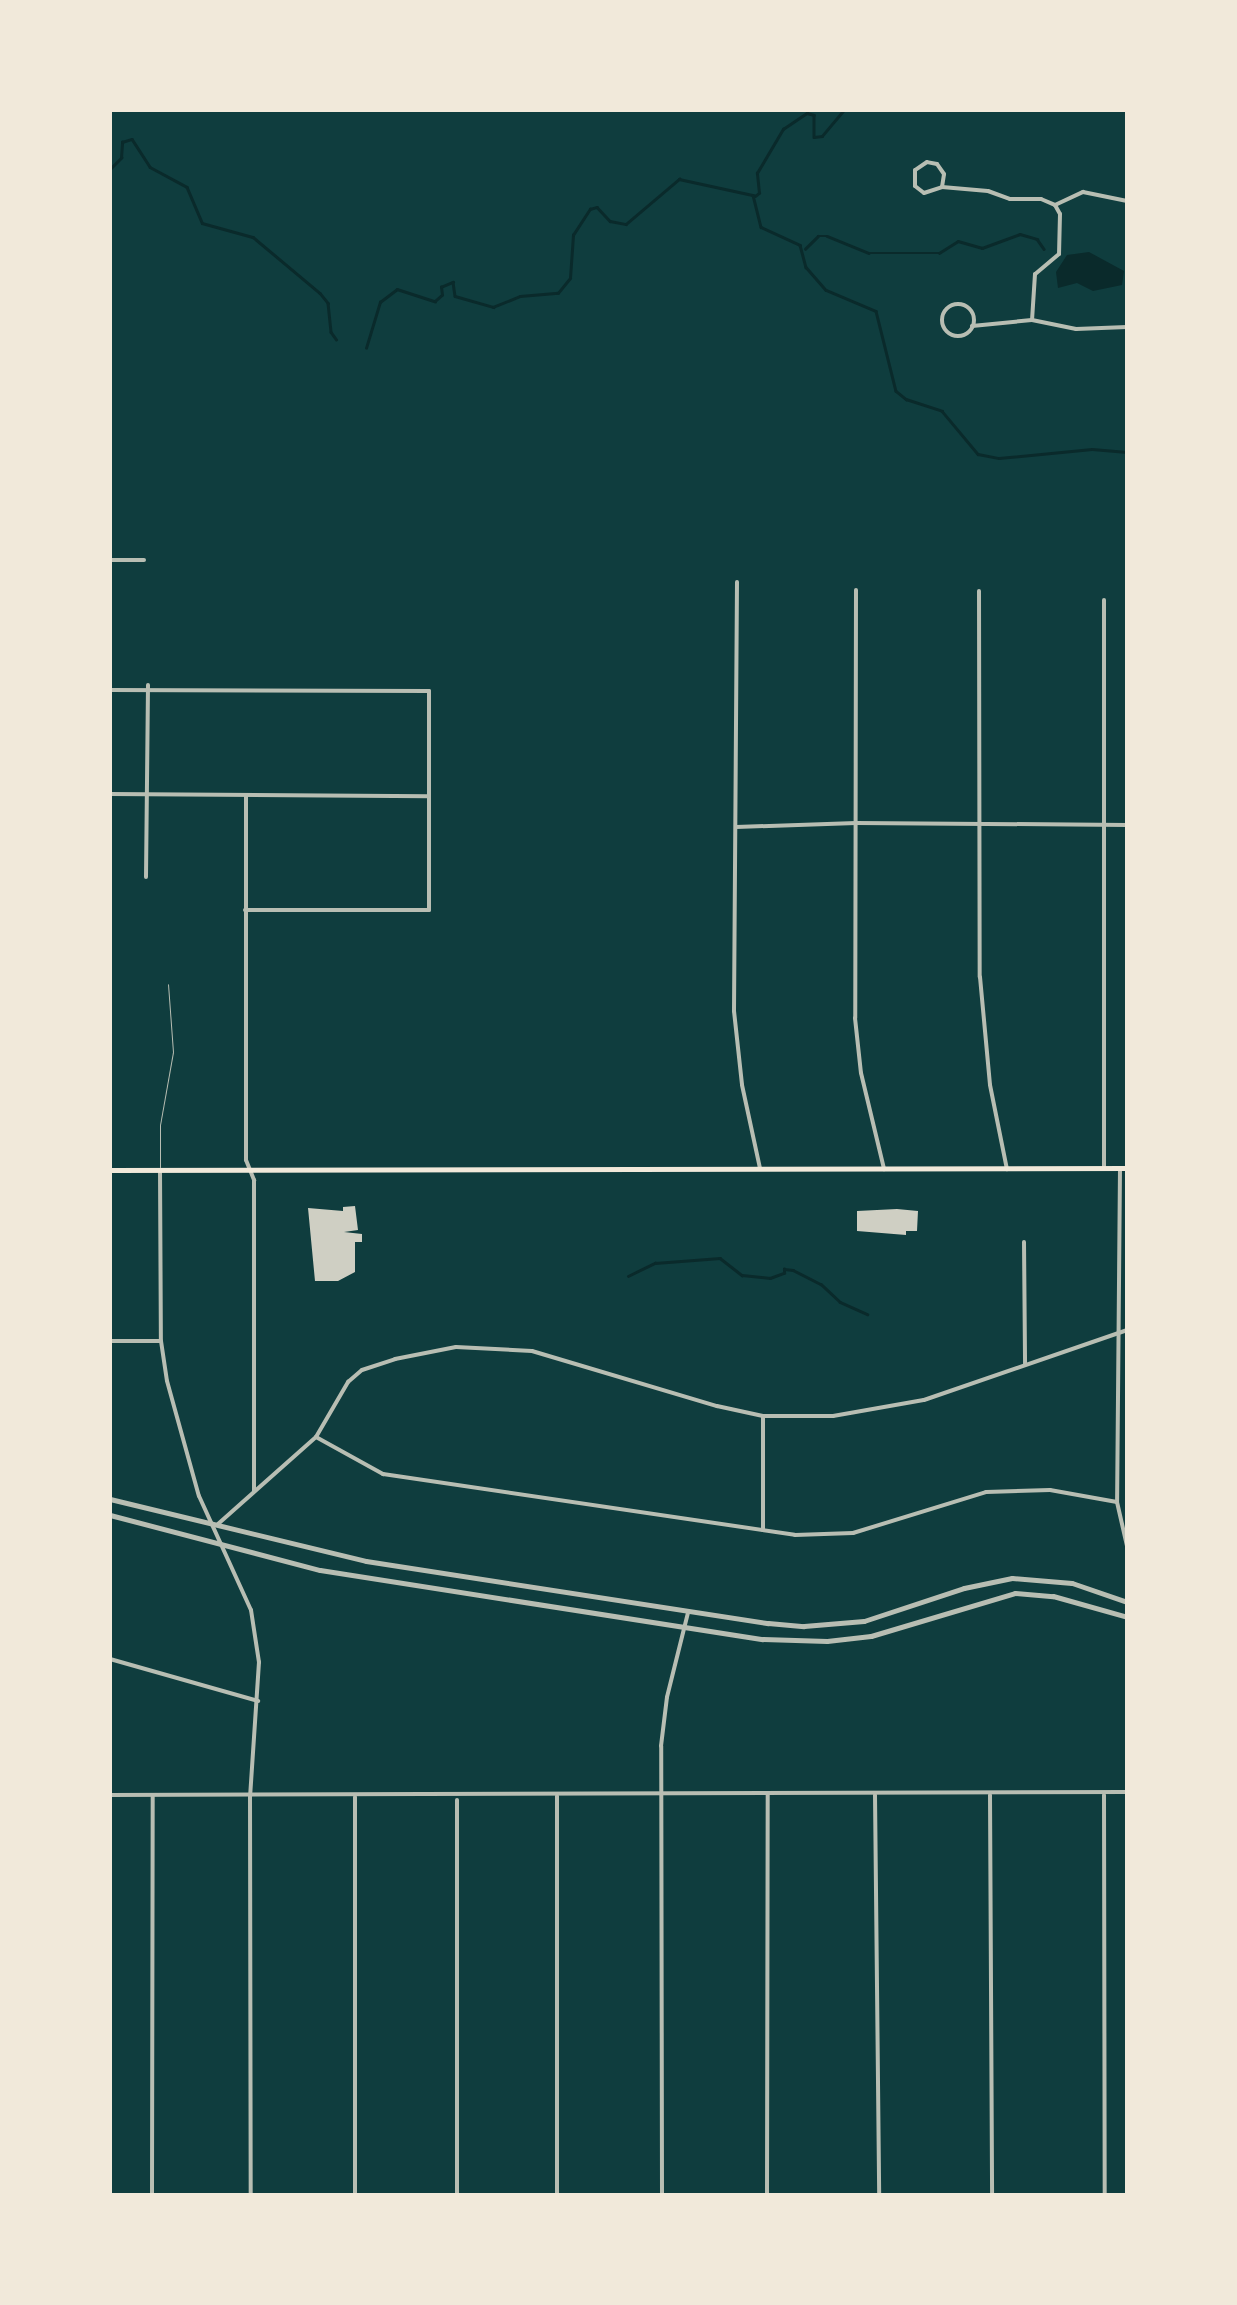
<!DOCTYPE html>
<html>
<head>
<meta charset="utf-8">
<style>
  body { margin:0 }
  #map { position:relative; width:1237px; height:2305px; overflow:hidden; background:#0f3d3e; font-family:"Sofia Sans Condensed",sans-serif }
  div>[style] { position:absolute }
  .water>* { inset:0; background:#0a2a2b }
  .stream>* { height:2.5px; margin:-1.25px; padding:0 1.25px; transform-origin:1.25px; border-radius:1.25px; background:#0a2a2b }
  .building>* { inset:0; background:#cfcfc3 }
  .service>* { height:1px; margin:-0.5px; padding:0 0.5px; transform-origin:0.5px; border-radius:0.5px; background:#b8beb3 }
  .minor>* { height:4px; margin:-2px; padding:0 2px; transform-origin:2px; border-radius:2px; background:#b8beb3 }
  .minor>.ring { margin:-2px; padding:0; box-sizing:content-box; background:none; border:4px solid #b8beb3; border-radius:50% }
  .tertiary>* { height:5px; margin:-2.5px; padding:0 2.5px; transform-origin:2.5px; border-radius:2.5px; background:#b8beb3 }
  .secondary>* { height:5px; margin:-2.5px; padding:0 2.5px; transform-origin:2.5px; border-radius:2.5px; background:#f1e9da }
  span { translate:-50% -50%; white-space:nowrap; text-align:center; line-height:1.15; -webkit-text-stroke:8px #f1e9da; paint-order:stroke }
  .frame { position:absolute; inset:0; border:112px solid #f1e9da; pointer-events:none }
</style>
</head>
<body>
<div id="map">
  <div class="water">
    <div style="clip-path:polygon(1089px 252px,1124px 271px,1122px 285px,1093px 291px,1077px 283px,1058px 288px,1056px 272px,1067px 255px)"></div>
  </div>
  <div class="stream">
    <div style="left:110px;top:169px;width:16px;rotate:-45deg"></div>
    <div style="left:121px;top:158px;width:16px;rotate:-86deg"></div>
    <div style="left:122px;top:142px;width:10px;rotate:-17deg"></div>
    <div style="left:132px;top:139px;width:33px;rotate:57deg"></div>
    <div style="left:150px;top:167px;width:42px;rotate:28.4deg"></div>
    <div style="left:187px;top:187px;width:39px;rotate:67deg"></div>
    <div style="left:202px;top:223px;width:53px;rotate:15.4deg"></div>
    <div style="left:253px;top:237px;width:87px;rotate:39.9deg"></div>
    <div style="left:320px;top:293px;width:13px;rotate:51deg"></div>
    <div style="left:328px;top:303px;width:29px;rotate:84deg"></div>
    <div style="left:331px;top:332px;width:9px;rotate:54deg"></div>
    <div style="left:755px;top:196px;width:5px;rotate:-37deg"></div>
    <div style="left:759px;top:193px;width:20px;rotate:-96deg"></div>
    <div style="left:757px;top:173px;width:51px;rotate:-59.4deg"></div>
    <div style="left:783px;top:129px;width:29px;rotate:-34deg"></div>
    <div style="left:807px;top:113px;width:7px;rotate:16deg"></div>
    <div style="left:814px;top:115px;width:22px;rotate:90deg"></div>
    <div style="left:814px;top:137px;width:8px;rotate:-7deg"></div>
    <div style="left:822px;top:136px;width:34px;rotate:-50deg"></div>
    <div style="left:805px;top:249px;width:18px;rotate:-45deg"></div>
    <div style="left:818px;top:236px;width:9px"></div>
    <div style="left:827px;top:236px;width:45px;rotate:22deg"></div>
    <div style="left:869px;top:253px;width:70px"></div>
    <div style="left:939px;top:253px;width:22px;rotate:-32deg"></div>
    <div style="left:958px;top:241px;width:25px;rotate:16deg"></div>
    <div style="left:982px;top:248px;width:40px;rotate:-20.2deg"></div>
    <div style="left:1020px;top:234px;width:18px;rotate:16deg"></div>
    <div style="left:1037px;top:239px;width:12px;rotate:55deg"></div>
    <div style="left:366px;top:348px;width:48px;rotate:-73.1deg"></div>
    <div style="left:380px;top:302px;width:21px;rotate:-37deg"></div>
    <div style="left:397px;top:289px;width:40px;rotate:18deg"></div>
    <div style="left:435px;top:301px;width:9px;rotate:-41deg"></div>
    <div style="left:442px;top:295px;width:8px;rotate:-97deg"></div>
    <div style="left:441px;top:287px;width:13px;rotate:-23deg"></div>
    <div style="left:453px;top:282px;width:14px;rotate:82deg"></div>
    <div style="left:455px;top:296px;width:40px;rotate:16deg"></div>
    <div style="left:493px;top:307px;width:29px;rotate:-22deg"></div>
    <div style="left:520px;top:296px;width:38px;rotate:-5deg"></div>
    <div style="left:558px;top:293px;width:19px;rotate:-51deg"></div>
    <div style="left:570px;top:278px;width:43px;rotate:-86deg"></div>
    <div style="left:573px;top:235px;width:31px;rotate:-57deg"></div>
    <div style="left:590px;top:209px;width:7px;rotate:-16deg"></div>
    <div style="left:597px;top:207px;width:19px;rotate:47deg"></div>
    <div style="left:610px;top:221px;width:16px;rotate:11deg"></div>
    <div style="left:626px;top:224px;width:70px;rotate:-40.3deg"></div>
    <div style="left:679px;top:179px;width:76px;rotate:12.2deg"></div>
    <div style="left:753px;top:195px;width:33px;rotate:76deg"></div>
    <div style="left:761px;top:227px;width:43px;rotate:24.8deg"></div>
    <div style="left:800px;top:245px;width:23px;rotate:75deg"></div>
    <div style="left:806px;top:267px;width:30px;rotate:49deg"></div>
    <div style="left:826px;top:290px;width:54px;rotate:22.8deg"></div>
    <div style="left:876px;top:311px;width:82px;rotate:76deg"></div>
    <div style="left:896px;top:391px;width:13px;rotate:39deg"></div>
    <div style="left:906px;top:399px;width:38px;rotate:18deg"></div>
    <div style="left:942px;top:411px;width:56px;rotate:50.1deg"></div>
    <div style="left:978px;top:454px;width:21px;rotate:11deg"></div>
    <div style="left:999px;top:458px;width:93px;rotate:-5.5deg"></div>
    <div style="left:1092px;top:449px;width:35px;rotate:5deg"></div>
    <div style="left:628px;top:1276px;width:30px;rotate:-26deg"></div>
    <div style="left:655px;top:1263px;width:65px;rotate:-4.4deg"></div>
    <div style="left:720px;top:1258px;width:28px;rotate:38deg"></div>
    <div style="left:742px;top:1275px;width:28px;rotate:6deg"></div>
    <div style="left:770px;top:1278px;width:15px;rotate:-20deg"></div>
    <div style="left:784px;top:1273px;width:4px;rotate:-90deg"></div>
    <div style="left:784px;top:1269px;width:9px;rotate:6deg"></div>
    <div style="left:793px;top:1270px;width:31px;rotate:27deg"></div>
    <div style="left:821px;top:1284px;width:26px;rotate:43deg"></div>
    <div style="left:840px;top:1302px;width:30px;rotate:24deg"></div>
  </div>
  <div class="building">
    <div style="clip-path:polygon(355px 1206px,358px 1230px,344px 1232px,362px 1234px,362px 1242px,355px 1242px,355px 1272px,338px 1281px,315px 1281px,308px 1208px,343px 1211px,343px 1207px)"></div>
    <div style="clip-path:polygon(897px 1209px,918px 1211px,917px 1231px,906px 1231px,906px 1235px,857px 1231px,857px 1211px)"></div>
  </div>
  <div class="service">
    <div style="left:160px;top:1167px;width:42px;rotate:-90deg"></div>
    <div style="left:160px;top:1125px;width:74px;rotate:-79.9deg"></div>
    <div style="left:173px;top:1052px;width:68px;rotate:-94.2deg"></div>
  </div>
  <div class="minor">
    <div style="left:942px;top:187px;width:13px;rotate:-81deg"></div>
    <div style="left:944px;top:174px;width:12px;rotate:-125deg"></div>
    <div style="left:937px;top:164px;width:10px;rotate:-169deg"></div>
    <div style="left:927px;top:162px;width:14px;rotate:146deg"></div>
    <div style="left:915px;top:170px;width:16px;rotate:90deg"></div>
    <div style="left:915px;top:186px;width:11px;rotate:38deg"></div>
    <div style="left:924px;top:193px;width:19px;rotate:-18deg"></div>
    <div style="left:942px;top:187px;width:46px;rotate:5deg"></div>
    <div style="left:988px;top:191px;width:23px;rotate:20deg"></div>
    <div style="left:1010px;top:199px;width:31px"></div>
    <div style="left:1041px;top:199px;width:15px;rotate:23deg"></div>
    <div style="left:1055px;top:205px;width:10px;rotate:61deg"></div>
    <div style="left:1060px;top:214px;width:40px;rotate:91.4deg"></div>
    <div style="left:1059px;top:254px;width:31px;rotate:140deg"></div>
    <div style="left:1035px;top:274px;width:46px;rotate:93.7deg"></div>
    <div style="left:1055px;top:205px;width:31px;rotate:-25deg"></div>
    <div style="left:1083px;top:192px;width:45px;rotate:11.6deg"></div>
    <div class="ring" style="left:942px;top:304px;width:28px;height:28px"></div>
    <div style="left:972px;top:326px;width:60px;rotate:-5.7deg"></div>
    <div style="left:1032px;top:320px;width:45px;rotate:11.6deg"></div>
    <div style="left:1076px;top:329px;width:51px;rotate:-2.2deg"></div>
    <div style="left:110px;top:560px;width:34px"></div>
    <div style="left:737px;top:582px;width:429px;rotate:90.4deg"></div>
    <div style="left:734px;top:1011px;width:74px;rotate:83.8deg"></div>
    <div style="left:742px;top:1085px;width:85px;rotate:77.8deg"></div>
    <div style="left:856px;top:590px;width:428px;rotate:90.1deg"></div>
    <div style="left:855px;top:1018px;width:55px;rotate:83.8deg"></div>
    <div style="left:861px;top:1073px;width:99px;rotate:76.5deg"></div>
    <div style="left:979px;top:591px;width:386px;rotate:89.9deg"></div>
    <div style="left:980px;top:977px;width:108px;rotate:84.7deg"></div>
    <div style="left:990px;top:1085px;width:86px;rotate:78.6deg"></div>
    <div style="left:110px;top:690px;width:319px;rotate:0.2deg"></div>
    <div style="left:429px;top:691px;width:219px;rotate:90deg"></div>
    <div style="left:429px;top:910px;width:184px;rotate:180deg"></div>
    <div style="left:110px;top:794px;width:319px;rotate:0.4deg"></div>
    <div style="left:246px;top:796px;width:364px;rotate:90deg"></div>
    <div style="left:246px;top:1160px;width:22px;rotate:68deg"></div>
    <div style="left:254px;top:1180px;width:311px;rotate:90deg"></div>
    <div style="left:736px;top:827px;width:120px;rotate:-1.9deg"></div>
    <div style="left:856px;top:823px;width:271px;rotate:0.4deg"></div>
    <div style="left:146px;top:877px;width:192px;rotate:-89.4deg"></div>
    <div style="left:1104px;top:1168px;width:568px;rotate:-90deg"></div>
    <div style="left:1120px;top:1168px;width:334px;rotate:90.5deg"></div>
    <div style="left:1117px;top:1502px;width:45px;rotate:77.2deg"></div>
    <div style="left:160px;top:1170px;width:171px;rotate:89.7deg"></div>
    <div style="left:161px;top:1341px;width:40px;rotate:81.5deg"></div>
    <div style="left:167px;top:1381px;width:119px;rotate:74.5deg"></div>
    <div style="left:199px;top:1496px;width:125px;rotate:65.5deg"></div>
    <div style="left:251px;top:1610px;width:53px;rotate:81.3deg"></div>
    <div style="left:259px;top:1662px;width:135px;rotate:93.8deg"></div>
    <div style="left:250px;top:1797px;width:398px;rotate:89.9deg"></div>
    <div style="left:1024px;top:1242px;width:122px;rotate:89.5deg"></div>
    <div style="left:110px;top:1341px;width:50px"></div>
    <div style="left:316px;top:1437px;width:77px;rotate:28.9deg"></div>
    <div style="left:383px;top:1474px;width:416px;rotate:8.4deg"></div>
    <div style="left:795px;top:1535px;width:58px;rotate:-2deg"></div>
    <div style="left:853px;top:1533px;width:139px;rotate:-17.1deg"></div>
    <div style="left:986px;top:1492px;width:64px;rotate:-1.8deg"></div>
    <div style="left:1050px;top:1490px;width:68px;rotate:10.2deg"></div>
    <div style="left:218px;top:1524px;width:131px;rotate:-41.6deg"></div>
    <div style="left:316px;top:1437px;width:64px;rotate:-59.8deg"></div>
    <div style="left:348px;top:1382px;width:18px;rotate:-41deg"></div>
    <div style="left:362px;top:1370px;width:35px;rotate:-18deg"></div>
    <div style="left:395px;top:1359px;width:62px;rotate:-11.1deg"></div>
    <div style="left:456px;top:1347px;width:76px;rotate:3deg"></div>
    <div style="left:532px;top:1351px;width:193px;rotate:16.6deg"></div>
    <div style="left:717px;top:1406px;width:47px;rotate:12.3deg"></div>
    <div style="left:763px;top:1416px;width:70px"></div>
    <div style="left:833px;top:1416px;width:92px;rotate:-10deg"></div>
    <div style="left:924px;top:1400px;width:215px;rotate:-19deg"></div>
    <div style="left:763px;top:1530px;width:114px;rotate:-90deg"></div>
    <div style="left:110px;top:1659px;width:154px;rotate:15.8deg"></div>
    <div style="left:110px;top:1795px;width:1017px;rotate:-0.17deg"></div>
    <div style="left:875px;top:1795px;width:400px;rotate:89.4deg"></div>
    <div style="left:990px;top:1795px;width:400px;rotate:89.7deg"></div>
    <div style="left:1104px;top:1795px;width:400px;rotate:89.9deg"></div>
    <div style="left:355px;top:1797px;width:398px;rotate:90deg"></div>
    <div style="left:457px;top:1800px;width:395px;rotate:90deg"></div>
    <div style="left:152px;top:2195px;width:400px;rotate:-89.9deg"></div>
    <div style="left:557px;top:2195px;width:399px;rotate:-90deg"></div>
    <div style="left:662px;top:2195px;width:449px;rotate:-90.1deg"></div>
    <div style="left:661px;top:1746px;width:49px;rotate:-83deg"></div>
    <div style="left:667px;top:1697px;width:87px;rotate:-76deg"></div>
    <div style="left:767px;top:2195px;width:400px;rotate:-89.9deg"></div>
  </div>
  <div class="tertiary">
    <div style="left:110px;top:1499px;width:263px;rotate:13.6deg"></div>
    <div style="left:366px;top:1561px;width:407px;rotate:8.8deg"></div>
    <div style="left:768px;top:1623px;width:36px;rotate:5deg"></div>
    <div style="left:804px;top:1626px;width:60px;rotate:-4.8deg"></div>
    <div style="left:864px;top:1621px;width:105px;rotate:-18.3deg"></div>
    <div style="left:964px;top:1588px;width:49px;rotate:-11.8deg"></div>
    <div style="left:1012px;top:1578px;width:60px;rotate:4.8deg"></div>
    <div style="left:1072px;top:1583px;width:58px;rotate:19.1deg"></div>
    <div style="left:110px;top:1515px;width:217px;rotate:14.7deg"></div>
    <div style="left:320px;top:1570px;width:448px;rotate:8.9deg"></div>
    <div style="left:763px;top:1639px;width:64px;rotate:1.8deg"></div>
    <div style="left:827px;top:1641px;width:44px;rotate:-6.5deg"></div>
    <div style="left:871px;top:1636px;width:150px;rotate:-16.6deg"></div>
    <div style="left:1015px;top:1593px;width:38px;rotate:5deg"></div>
    <div style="left:1053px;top:1596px;width:77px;rotate:15.8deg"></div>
  </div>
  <div class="secondary">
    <div style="left:110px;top:1170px;width:1017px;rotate:-0.11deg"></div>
  </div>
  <div class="frame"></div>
</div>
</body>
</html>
